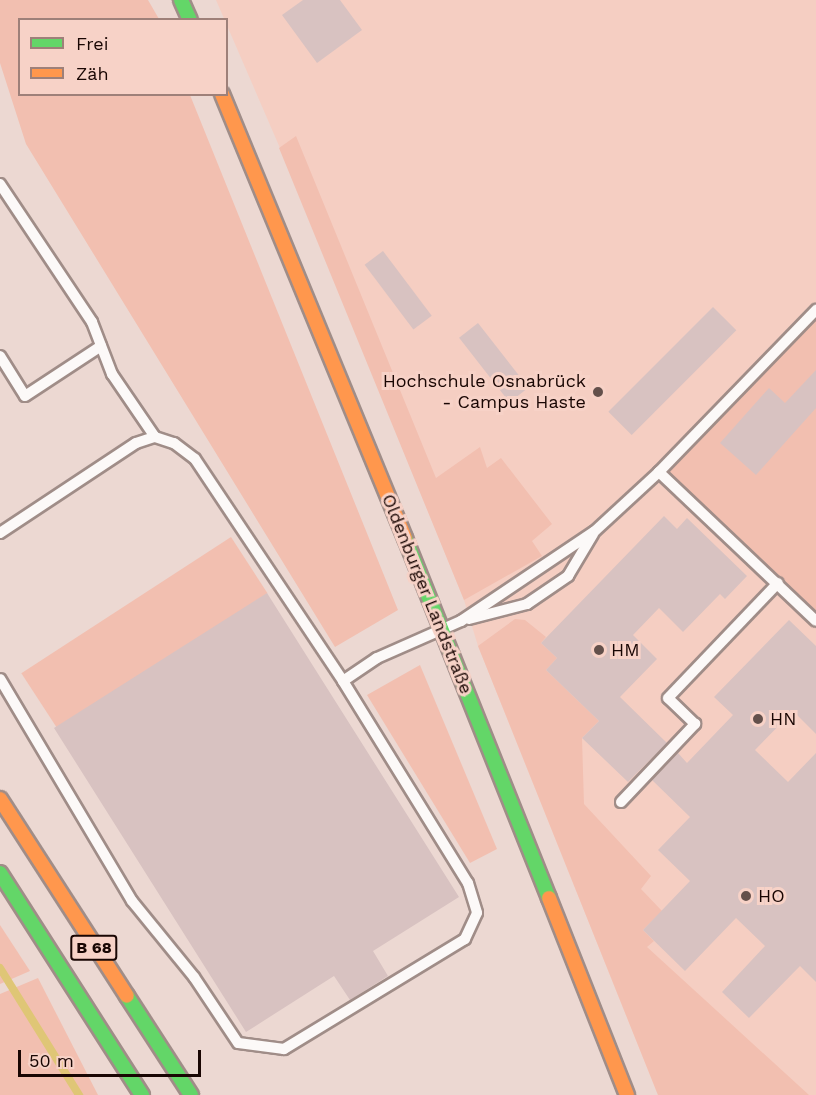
<!DOCTYPE html>
<html>
<head>
<meta charset="utf-8">
<style>
  body { margin:0 }
  #map { position:relative; width:816px; height:1095px; overflow:hidden; background:#ecd8d2; font-family:"Work Sans",sans-serif }
  div>[style] { position:absolute }
  .built>* { inset:0; background:#f5cec2 }
  .green>* { inset:0; background:#f2bfb0; transform-origin:0 0 }
  .stream>* { height:8px; margin:-4px; padding:0 4px; transform-origin:4px; border-radius:4px; background:#dfc676 }
  .building>* { inset:0; background:#d8c2c1; transform-origin:0 0 }
  .roads { filter:drop-shadow(2px 0 #a08d88) drop-shadow(-2px 0 #a08d88) drop-shadow(0 2px #a08d88) drop-shadow(0 -2px #a08d88) }
  .lane>* { height:10px; margin:-5px; padding:0 5px; transform-origin:5px; border-radius:5px; background:#fcf9f8 }
  .fast>* { height:14px; margin:-7px; padding:0 7px; transform-origin:7px; border-radius:7px; background:#63d668 }
  .slow>* { height:14px; margin:-7px; padding:0 7px; transform-origin:7px; border-radius:7px; background:#ff974d }
  .dots>* { width:16px; height:16px; translate:-50% -50%; box-sizing:border-box; border:3px solid #f7d2c7; border-radius:50% }
  span { translate:-50% -50%; white-space:nowrap; text-align:center; line-height:1.15; -webkit-text-stroke:6px #f7d2c7; paint-order:stroke }
  .shield-label span { padding:2px 4px; background:#f7d2c7; border:2px solid; border-radius:4px; -webkit-text-stroke-width:0 }
  .shield-label { font-size:16px; color:#190603; font-weight:700 }
  .poi-label { font-size:18px; color:#190603 }
  .right { translate:-100% -50%; text-align:right }
  .left { translate:0 -50%; text-align:left }
  .street-label { font-size:18px; color:#190603 }
  .legend { position:absolute; left:18px; top:18px; width:210px; height:78px; box-sizing:border-box; background:#f7d2c7; border:2px solid #9e8079; margin:0; padding:8px 10px; list-style:none; font-size:18px; color:#190603 }
  .legend li { display:flex; align-items:center; gap:12px; height:30px }
  .legend b { width:30px; border:2px solid #9e8079 }
  .scale { position:absolute; left:18px; top:1050px; width:183px; height:27px; box-sizing:border-box; border:3px solid #190603; border-top:0; padding-left:8px; font-size:18px; line-height:21px; white-space:nowrap; color:#190603; -webkit-text-stroke:4px #f7d2c7; paint-order:stroke }
</style>
</head>
<body>
<div id="map">
  <div class="built">
    <div style="clip-path:polygon(216px 0,816px 0,816px 1095px,658px 1095px,478px 646px,464px 600px,296px 185px)"></div>
  </div>
  <div class="green">
    <div style="clip-path:polygon(0 0,148px 0,159px 19px,20px 20px,20px 94px,190px 95px,398px 610px,335px 647px,26px 144px,0 63px)"></div>
    <div style="clip-path:polygon(296px 136px,436px 478px,480px 447px,487px 468px,501px 458px,552px 524px,532px 541px,542px 556px,464px 600px,279px 148px)"></div>
    <div style="clip-path:polygon(816px 315px,816px 621px,663px 474px)"></div>
    <div style="left:231px;top:537px;width:67px;height:250px;rotate:57deg"></div>
    <div style="clip-path:polygon(515px 619px,525px 620px,546px 637px,541px 643px,557px 658px,546px 670px,599px 721px,582px 738px,584px 804px,651px 876px,641px 889px,662px 911px,643px 930px,654px 941px,647px 947px,809px 1095px,658px 1095px,478px 646px)"></div>
    <div style="clip-path:polygon(420px 665px,497px 849px,470px 863px,367px 695px)"></div>
    <div style="clip-path:polygon(0 925px,30px 971px,0 984px)"></div>
    <div style="clip-path:polygon(38px 978px,98px 1095px,0 1095px,0 994px)"></div>
  </div>
  <div class="stream">
    <div style="left:0;top:968px;width:150px;rotate:58.1deg"></div>
  </div>
  <div class="building">
    <div style="clip-path:polygon(303px 0,340px 0,362px 30px,317px 63px,282px 15px)"></div>
    <div style="left:383px;top:251px;width:81px;height:23px;rotate:53deg"></div>
    <div style="left:713px;top:307px;width:33px;height:148px;rotate:45deg"></div>
    <div style="left:478px;top:323px;width:82px;height:24px;rotate:52deg"></div>
    <div style="clip-path:polygon(816px 370px,816px 408px,756px 475px,720px 443px,769px 388px,785px 403px)"></div>
    <div style="clip-path:polygon(664px 516px,677px 529px,687px 518px,747px 576px,725px 599px,720px 594px,683px 632px,659px 608px,633px 635px,657px 659px,620px 697px,667px 743px,628px 782px,582px 738px,599px 721px,546px 670px,557px 658px,541px 643px)"></div>
    <div style="clip-path:polygon(267px 593px,459px 897px,373px 951px,388px 976px,350px 1000px,334px 976px,246px 1032px,54px 728px)"></div>
    <div style="clip-path:polygon(789px 620px,816px 646px,816px 734px,793px 711px,755px 750px,788px 782px,816px 753px,816px 982px,800px 966px,749px 1018px,722px 992px,765px 946px,736px 918px,685px 971px,643px 930px,690px 881px,658px 850px,690px 817px,652px 780px,678px 753px,687px 763px,733px 715px,714px 697px)"></div>
  </div>
  <div class="roads">
    <div class="lane">
      <div style="left:0;top:184px;width:166px;rotate:56.3deg"></div>
      <div style="left:92px;top:322px;width:56px;rotate:69deg"></div>
      <div style="left:112px;top:374px;width:76px;rotate:55.7deg"></div>
      <div style="left:155px;top:437px;width:20px;rotate:18deg"></div>
      <div style="left:174px;top:443px;width:26px;rotate:37deg"></div>
      <div style="left:195px;top:459px;width:267px;rotate:56.3deg"></div>
      <div style="left:343px;top:681px;width:238px;rotate:58.3deg"></div>
      <div style="left:468px;top:883px;width:31px;rotate:73deg"></div>
      <div style="left:477px;top:913px;width:29px;rotate:115deg"></div>
      <div style="left:465px;top:939px;width:212px;rotate:148.7deg"></div>
      <div style="left:284px;top:1049px;width:46px;rotate:-172.6deg"></div>
      <div style="left:238px;top:1043px;width:79px;rotate:-123.7deg"></div>
      <div style="left:194px;top:977px;width:98px;rotate:-129.2deg"></div>
      <div style="left:132px;top:901px;width:258px;rotate:-120.7deg"></div>
      <div style="left:0;top:356px;width:47px;rotate:58deg"></div>
      <div style="left:25px;top:396px;width:91px;rotate:-33.3deg"></div>
      <div style="left:659px;top:472px;width:216px;rotate:43.5deg"></div>
      <div style="left:0;top:533px;width:163px;rotate:-33.5deg"></div>
      <div style="left:136px;top:443px;width:20px;rotate:-18deg"></div>
      <div style="left:469px;top:619px;width:60px;rotate:-14.5deg"></div>
      <div style="left:527px;top:604px;width:50px;rotate:-34.3deg"></div>
      <div style="left:568px;top:576px;width:49px;rotate:-59.2deg"></div>
      <div style="left:343px;top:681px;width:41px;rotate:-34.1deg"></div>
      <div style="left:377px;top:658px;width:92px;rotate:-23.8deg"></div>
      <div style="left:461px;top:621px;width:161px;rotate:-33.9deg"></div>
      <div style="left:595px;top:531px;width:87px;rotate:-42.7deg"></div>
      <div style="left:659px;top:472px;width:226px;rotate:-45.9deg"></div>
      <div style="left:621px;top:802px;width:108px;rotate:-46.5deg"></div>
      <div style="left:695px;top:724px;width:37px;rotate:-136deg"></div>
      <div style="left:668px;top:698px;width:159px;rotate:-46.3deg"></div>
    </div>
    <div class="fast">
      <div style="left:181px;top:0;width:22px;rotate:66deg"></div>
      <div style="left:405px;top:538px;width:388px;rotate:68.2deg"></div>
      <div style="left:0;top:873px;width:264px;rotate:57.4deg"></div>
      <div style="left:127px;top:996px;width:118px;rotate:57.1deg"></div>
    </div>
    <div class="slow">
      <div style="left:222px;top:94px;width:480px;rotate:67.6deg"></div>
      <div style="left:0;top:799px;width:234px;rotate:57.2deg"></div>
      <div style="left:549px;top:898px;width:212px;rotate:68.4deg"></div>
    </div>
  </div>
  <div class="dots">
    <div style="left:598px;top:392px;background:#63504b"></div>
    <div style="left:599px;top:650px;background:#63504b"></div>
    <div style="left:758px;top:719px;background:#63504b"></div>
    <div style="left:746px;top:896px;background:#63504b"></div>
  </div>
  <div class="shield-label">
    <span style="left:94px;top:948px">B 68</span>
  </div>
  <div class="poi-label">
    <span class="right" style="left:586px;top:392px">Hochschule Osnabrück<br>- Campus Haste</span>
    <span class="left" style="left:611px;top:650px">HM</span>
    <span class="left" style="left:770px;top:719px">HN</span>
    <span class="left" style="left:758px;top:896px">HO</span>
  </div>
  <div class="street-label">
    <span style="left:427px;top:594px;rotate:68deg">Oldenburger Landstraße</span>
  </div>
  <ul class="legend">
  <li><b style="height:8px;background:#63d668"></b>Frei</li>
  <li><b style="height:8px;background:#ff974d"></b>Zäh</li>
  </ul>
  <div class="scale">50 m</div>
</div>
</body>
</html>
